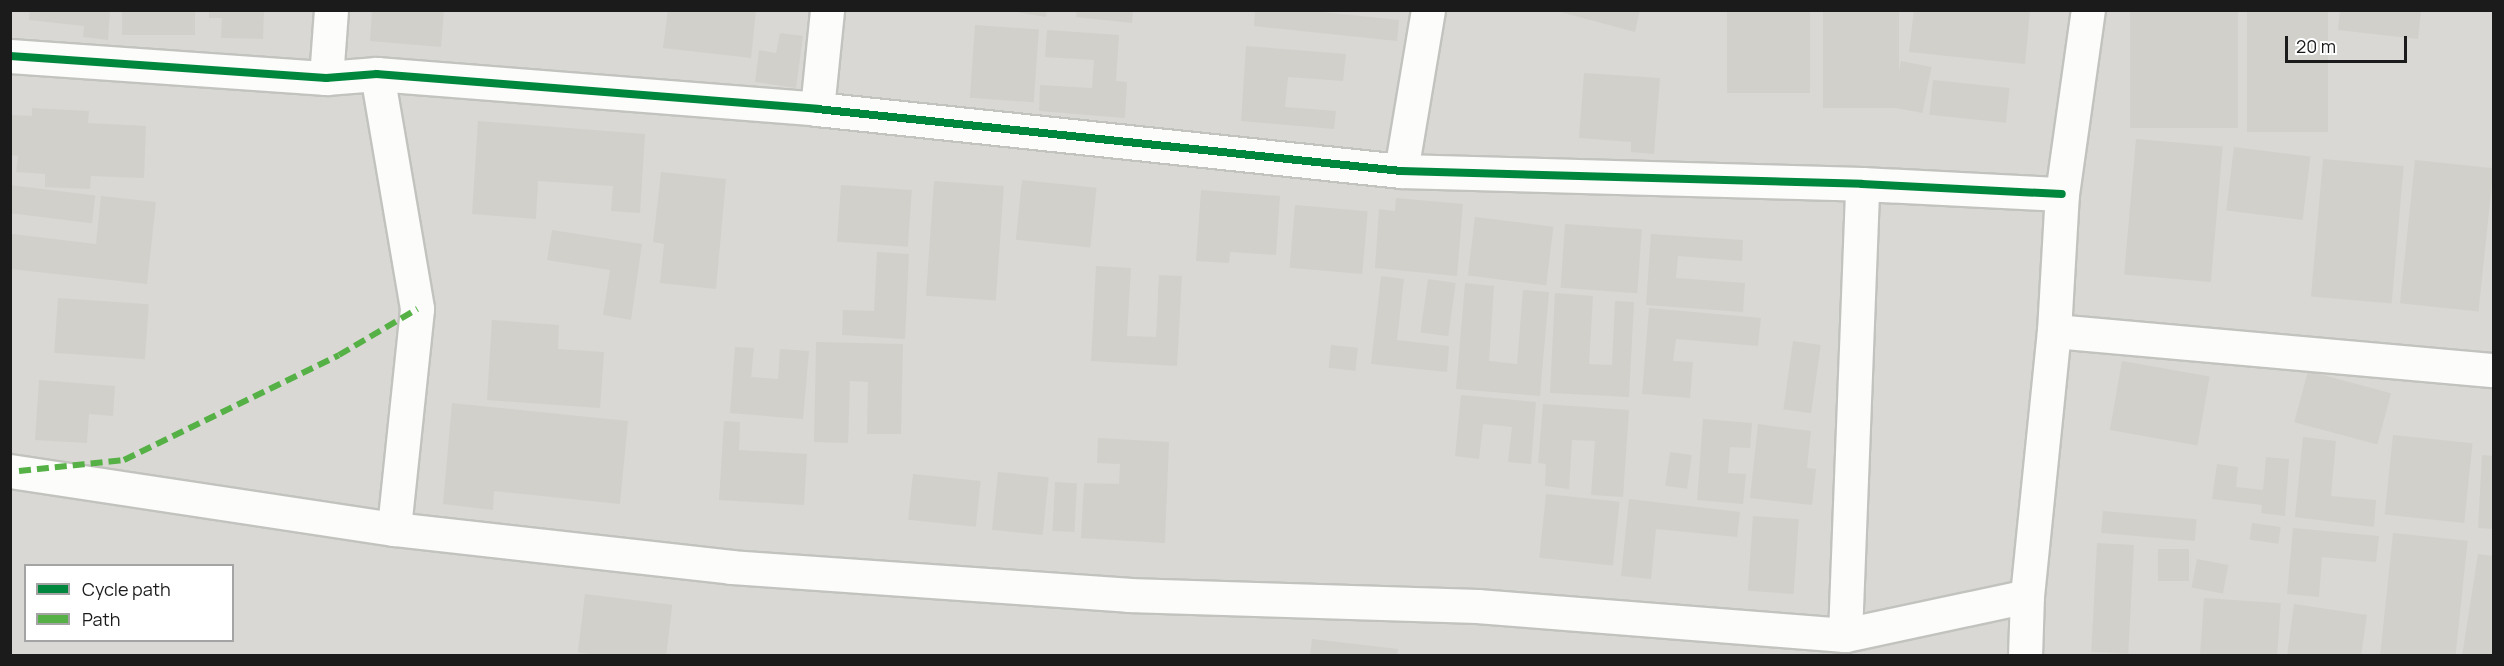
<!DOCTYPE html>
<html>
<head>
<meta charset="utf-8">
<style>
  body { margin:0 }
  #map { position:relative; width:2504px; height:666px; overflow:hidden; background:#eae9e2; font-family:Manrope,sans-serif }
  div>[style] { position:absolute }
  .residential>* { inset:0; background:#d9d8d4 }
  .building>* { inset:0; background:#d2d0cb; transform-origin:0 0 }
  .roads { filter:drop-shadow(2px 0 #c2c2bf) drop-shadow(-2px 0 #c2c2bf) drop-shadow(0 2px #c2c2bf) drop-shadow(0 -2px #c2c2bf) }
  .minor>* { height:33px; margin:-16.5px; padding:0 16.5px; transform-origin:16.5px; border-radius:16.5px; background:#fcfcfb }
  .tertiary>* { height:33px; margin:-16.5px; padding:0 16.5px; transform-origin:16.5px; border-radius:16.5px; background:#fcfcfb }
  .quiet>* { height:6px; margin-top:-3px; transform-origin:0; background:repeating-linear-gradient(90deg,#55b145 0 12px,transparent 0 18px) }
  .cycleway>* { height:8px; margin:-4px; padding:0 4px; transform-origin:4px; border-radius:4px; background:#00873e }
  span { translate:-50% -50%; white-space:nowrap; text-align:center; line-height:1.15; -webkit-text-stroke:4.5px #fff; paint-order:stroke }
  .frame { position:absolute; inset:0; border:12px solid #1b1b1b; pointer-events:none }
  .legend { position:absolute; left:24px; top:564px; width:210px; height:78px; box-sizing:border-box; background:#fff; border:2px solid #a4a4a4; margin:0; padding:8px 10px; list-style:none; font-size:18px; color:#1b1b1b }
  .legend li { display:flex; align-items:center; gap:12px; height:30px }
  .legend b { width:30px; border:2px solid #a4a4a4 }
  .scale { position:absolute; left:2285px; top:36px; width:122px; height:27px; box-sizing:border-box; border:3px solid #1b1b1b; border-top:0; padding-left:8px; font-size:18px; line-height:21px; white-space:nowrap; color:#1b1b1b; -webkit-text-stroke:4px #fff; paint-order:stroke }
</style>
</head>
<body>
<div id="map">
  <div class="residential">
    <div style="clip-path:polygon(evenodd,10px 11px,2493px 11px,2493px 655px,11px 655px,10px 11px,26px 566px,232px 566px,232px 640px,26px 640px,26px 566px)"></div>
  </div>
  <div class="building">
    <div style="clip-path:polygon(30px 10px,110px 10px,108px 40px,83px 37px,84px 26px,29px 20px)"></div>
    <div style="left:122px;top:10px;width:73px;height:25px"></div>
    <div style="clip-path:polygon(209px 10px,264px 10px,263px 39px,221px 38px,222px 18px,209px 18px)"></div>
    <div style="clip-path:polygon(372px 10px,444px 10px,441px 47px,370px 41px)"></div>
    <div style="clip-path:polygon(668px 10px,756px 10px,751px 58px,663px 48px)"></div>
    <div style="clip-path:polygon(1004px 10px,1047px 10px,1046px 17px)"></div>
    <div style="clip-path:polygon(1077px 10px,1133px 10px,1132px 23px,1076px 17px)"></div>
    <div style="clip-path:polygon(1255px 10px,1303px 10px,1399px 20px,1397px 41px,1254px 26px)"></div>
    <div style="clip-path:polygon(1553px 10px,1640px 10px,1635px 32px)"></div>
    <div style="left:1727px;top:10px;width:83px;height:83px"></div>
    <div style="left:1823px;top:10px;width:76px;height:98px"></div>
    <div style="clip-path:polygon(1914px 10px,2030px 10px,2025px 64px,1909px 52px)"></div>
    <div style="left:2130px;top:10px;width:108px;height:118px"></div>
    <div style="left:2247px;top:10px;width:81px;height:122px"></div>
    <div style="clip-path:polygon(2340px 10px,2421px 11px,2418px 39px,2338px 30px)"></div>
    <div style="left:975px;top:25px;width:64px;height:73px;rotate:4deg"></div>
    <div style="clip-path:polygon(1047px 30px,1119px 35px,1116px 81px,1127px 82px,1125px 118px,1039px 111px,1040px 85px,1092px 88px,1094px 60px,1045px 57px)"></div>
    <div style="clip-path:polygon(780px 33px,803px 36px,796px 88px,755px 82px,759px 50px,776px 53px)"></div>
    <div style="clip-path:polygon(1246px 46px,1346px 54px,1343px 81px,1288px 77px,1285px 107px,1336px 111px,1334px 129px,1241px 121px)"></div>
    <div style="left:1901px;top:61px;width:31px;height:47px;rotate:11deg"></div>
    <div style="clip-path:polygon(1584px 73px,1660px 78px,1654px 154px,1631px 152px,1631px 142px,1579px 138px)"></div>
    <div style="left:1933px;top:80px;width:77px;height:35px;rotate:6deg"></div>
    <div style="clip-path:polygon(32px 108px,89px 111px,88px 123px,146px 126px,144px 178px,91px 176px,90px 189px,45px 187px,45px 174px,16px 172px,18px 156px,10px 155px,10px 115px,32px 116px)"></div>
    <div style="clip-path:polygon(478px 121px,645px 134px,640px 213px,611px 211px,613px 186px,538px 181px,536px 219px,472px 214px)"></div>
    <div style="left:2136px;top:139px;width:87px;height:136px;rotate:5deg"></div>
    <div style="left:2234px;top:147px;width:77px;height:64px;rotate:7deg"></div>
    <div style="left:2323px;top:159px;width:81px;height:138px;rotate:5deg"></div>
    <div style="left:2415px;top:160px;width:79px;height:144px;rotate:6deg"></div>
    <div style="clip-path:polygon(661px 172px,726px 179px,716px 289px,660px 283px,664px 244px,653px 242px)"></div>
    <div style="left:1022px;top:180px;width:75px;height:60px;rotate:6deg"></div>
    <div style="left:934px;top:181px;width:70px;height:115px;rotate:4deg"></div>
    <div style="left:10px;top:185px;width:86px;height:28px;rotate:7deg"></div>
    <div style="left:841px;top:185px;width:71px;height:57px;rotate:4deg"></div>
    <div style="clip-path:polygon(1201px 190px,1280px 196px,1276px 255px,1230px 252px,1229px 263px,1196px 261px)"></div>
    <div style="clip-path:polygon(101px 196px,156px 202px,147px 284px,10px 269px,12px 234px,96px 244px)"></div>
    <div style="clip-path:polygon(1396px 198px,1463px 204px,1457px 276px,1375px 268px,1379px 209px,1395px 211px)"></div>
    <div style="left:1295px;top:205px;width:73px;height:63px;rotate:5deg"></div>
    <div style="left:1475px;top:217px;width:79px;height:59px;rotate:7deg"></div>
    <div style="left:1565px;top:224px;width:77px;height:64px;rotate:4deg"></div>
    <div style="clip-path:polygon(552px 230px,642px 244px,631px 320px,603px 315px,610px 270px,547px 260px)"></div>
    <div style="clip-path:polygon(1651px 234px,1743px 240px,1742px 261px,1678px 256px,1676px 278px,1745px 283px,1743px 312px,1646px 305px)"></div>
    <div style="clip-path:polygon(877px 252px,909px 254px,905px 339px,842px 335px,843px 310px,874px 311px)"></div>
    <div style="clip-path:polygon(1096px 266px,1131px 268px,1127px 336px,1156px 337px,1159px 275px,1182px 276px,1177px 366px,1091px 361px)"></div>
    <div style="clip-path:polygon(1381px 276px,1404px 279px,1397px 340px,1449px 346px,1447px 372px,1371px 364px)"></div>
    <div style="left:1428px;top:279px;width:28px;height:54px;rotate:8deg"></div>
    <div style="clip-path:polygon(1465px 283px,1494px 286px,1489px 361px,1517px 364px,1523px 290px,1549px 292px,1540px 396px,1456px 389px)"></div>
    <div style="clip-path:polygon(1555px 293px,1593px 296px,1589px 364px,1612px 365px,1615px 301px,1634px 302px,1629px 397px,1550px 393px)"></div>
    <div style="left:58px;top:298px;width:91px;height:55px;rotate:4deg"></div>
    <div style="clip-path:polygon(1649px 308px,1761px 318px,1758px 346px,1676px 339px,1673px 361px,1693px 362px,1690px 398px,1642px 394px)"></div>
    <div style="clip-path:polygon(492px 320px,559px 325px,558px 349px,604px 352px,600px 408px,487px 400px)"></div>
    <div style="left:1793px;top:341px;width:28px;height:69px;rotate:8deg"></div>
    <div style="clip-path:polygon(816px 342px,903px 344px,901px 434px,867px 434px,868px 382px,850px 381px,848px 443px,814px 442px)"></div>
    <div style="left:1331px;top:345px;width:27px;height:23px;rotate:6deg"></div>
    <div style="clip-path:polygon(735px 347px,754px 348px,751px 377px,778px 379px,780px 349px,809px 351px,803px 419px,730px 413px)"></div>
    <div style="left:2122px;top:361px;width:89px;height:70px;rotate:10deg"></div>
    <div style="left:2308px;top:371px;width:86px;height:53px;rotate:15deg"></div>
    <div style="clip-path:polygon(39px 380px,115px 386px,113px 416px,89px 414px,87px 443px,35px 440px)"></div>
    <div style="clip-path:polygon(1461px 395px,1536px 402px,1531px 464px,1508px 462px,1512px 427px,1483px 424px,1479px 459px,1455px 456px)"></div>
    <div style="clip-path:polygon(452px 403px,628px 421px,620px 504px,494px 491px,493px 510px,443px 504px)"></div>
    <div style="clip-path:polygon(1543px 404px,1629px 410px,1623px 497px,1591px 495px,1595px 441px,1572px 440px,1569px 489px,1545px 486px,1546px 464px,1538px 463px)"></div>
    <div style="clip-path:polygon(1703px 419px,1752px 423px,1750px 448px,1730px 447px,1728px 473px,1746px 474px,1743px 504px,1697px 500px)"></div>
    <div style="clip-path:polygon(724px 421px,740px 422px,739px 450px,807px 454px,804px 505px,719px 500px)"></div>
    <div style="clip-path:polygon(1758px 424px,1811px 431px,1807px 468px,1816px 469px,1812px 505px,1750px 498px)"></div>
    <div style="left:2393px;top:435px;width:80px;height:80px;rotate:6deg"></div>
    <div style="clip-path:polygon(2303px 437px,2336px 441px,2331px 496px,2376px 500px,2374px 527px,2295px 517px)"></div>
    <div style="clip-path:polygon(1098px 438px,1169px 442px,1165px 543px,1081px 538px,1084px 483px,1119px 484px,1120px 464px,1097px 463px)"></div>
    <div style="left:1670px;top:452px;width:22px;height:34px;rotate:8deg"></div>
    <div style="clip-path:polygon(2482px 455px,2494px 456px,2494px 529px,2478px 528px)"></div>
    <div style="clip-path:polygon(2266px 457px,2289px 459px,2285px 516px,2261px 513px,2262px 505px,2212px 499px,2217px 464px,2238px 467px,2236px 487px,2263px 490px)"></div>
    <div style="left:998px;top:472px;width:51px;height:58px;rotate:6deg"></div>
    <div style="left:913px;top:474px;width:68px;height:46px;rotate:6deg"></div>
    <div style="left:1055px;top:482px;width:22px;height:49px;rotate:3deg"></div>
    <div style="left:1546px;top:494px;width:74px;height:64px;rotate:6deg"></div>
    <div style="clip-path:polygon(1629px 499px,1740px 512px,1737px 537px,1656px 529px,1651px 579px,1621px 576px)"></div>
    <div style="left:2103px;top:511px;width:94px;height:22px;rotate:5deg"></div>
    <div style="left:1753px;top:516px;width:46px;height:75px;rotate:4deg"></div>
    <div style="left:2252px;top:523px;width:29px;height:17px;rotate:8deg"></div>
    <div style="clip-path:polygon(2293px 528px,2379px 536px,2376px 562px,2322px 557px,2319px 597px,2287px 594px)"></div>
    <div style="left:2393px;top:533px;width:75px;height:124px;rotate:6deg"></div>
    <div style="left:2097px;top:543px;width:37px;height:109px;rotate:3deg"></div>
    <div style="left:2158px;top:549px;width:31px;height:32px"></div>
    <div style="clip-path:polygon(2478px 554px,2494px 556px,2494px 656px,2462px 656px)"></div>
    <div style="left:2197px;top:559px;width:32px;height:29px;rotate:11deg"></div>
    <div style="left:585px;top:594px;width:88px;height:59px;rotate:7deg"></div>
    <div style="left:2204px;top:598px;width:77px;height:56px;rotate:4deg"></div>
    <div style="clip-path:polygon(2294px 604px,2367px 615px,2361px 656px,2287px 656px)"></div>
    <div style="clip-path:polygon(1312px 639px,1398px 649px,1397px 656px,1310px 656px)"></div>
  </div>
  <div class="roads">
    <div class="minor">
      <div style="left:10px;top:56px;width:317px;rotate:4deg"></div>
      <div style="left:326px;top:78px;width:51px;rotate:-4.5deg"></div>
      <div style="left:377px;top:74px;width:441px;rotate:4.5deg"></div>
      <div style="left:817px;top:109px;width:587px;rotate:6.06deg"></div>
      <div style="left:1401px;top:171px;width:461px;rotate:1.6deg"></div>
      <div style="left:1862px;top:184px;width:200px;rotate:2.9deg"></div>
      <div style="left:377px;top:74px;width:238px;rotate:80.3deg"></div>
      <div style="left:417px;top:309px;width:221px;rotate:96deg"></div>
      <div style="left:326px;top:78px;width:68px;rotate:-85.8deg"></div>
      <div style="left:817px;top:109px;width:100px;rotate:-84.2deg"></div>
      <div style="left:1401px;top:171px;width:163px;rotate:-80.5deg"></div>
      <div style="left:2054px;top:331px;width:442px;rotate:5.1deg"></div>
      <div style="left:10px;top:471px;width:388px;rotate:8.6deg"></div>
      <div style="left:394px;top:529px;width:339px;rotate:6.4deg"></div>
      <div style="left:731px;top:567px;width:399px;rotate:4deg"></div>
      <div style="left:1129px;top:595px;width:348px;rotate:1.8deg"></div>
      <div style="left:1477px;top:606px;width:369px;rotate:4.5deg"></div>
      <div style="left:1845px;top:635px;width:186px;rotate:-12.1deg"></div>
      <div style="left:1845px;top:635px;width:451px;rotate:-87.8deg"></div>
    </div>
    <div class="tertiary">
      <div style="left:2025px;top:656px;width:60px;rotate:-88.1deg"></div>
      <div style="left:2027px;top:596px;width:266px;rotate:-84.2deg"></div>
      <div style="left:2054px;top:331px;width:137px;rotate:-86.7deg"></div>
      <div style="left:2062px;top:194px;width:186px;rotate:-82deg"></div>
    </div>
  </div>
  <div class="quiet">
    <div style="left:19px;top:471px;width:106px;rotate:-6deg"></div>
    <div style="left:124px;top:460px;width:239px;rotate:-26deg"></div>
    <div style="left:339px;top:355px;width:91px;rotate:-30.5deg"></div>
  </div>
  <div class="cycleway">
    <div style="left:10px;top:56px;width:317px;rotate:4deg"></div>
    <div style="left:326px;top:78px;width:51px;rotate:-4.5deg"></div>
    <div style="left:377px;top:74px;width:441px;rotate:4.5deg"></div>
    <div style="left:817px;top:109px;width:587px;rotate:6.06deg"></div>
    <div style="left:1401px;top:171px;width:461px;rotate:1.6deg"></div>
    <div style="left:1862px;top:184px;width:200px;rotate:2.9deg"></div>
  </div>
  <div class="frame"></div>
  <ul class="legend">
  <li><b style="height:8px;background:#00873e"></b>Cycle path</li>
  <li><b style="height:8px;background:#55b145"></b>Path</li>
  </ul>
  <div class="scale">20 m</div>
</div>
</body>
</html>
